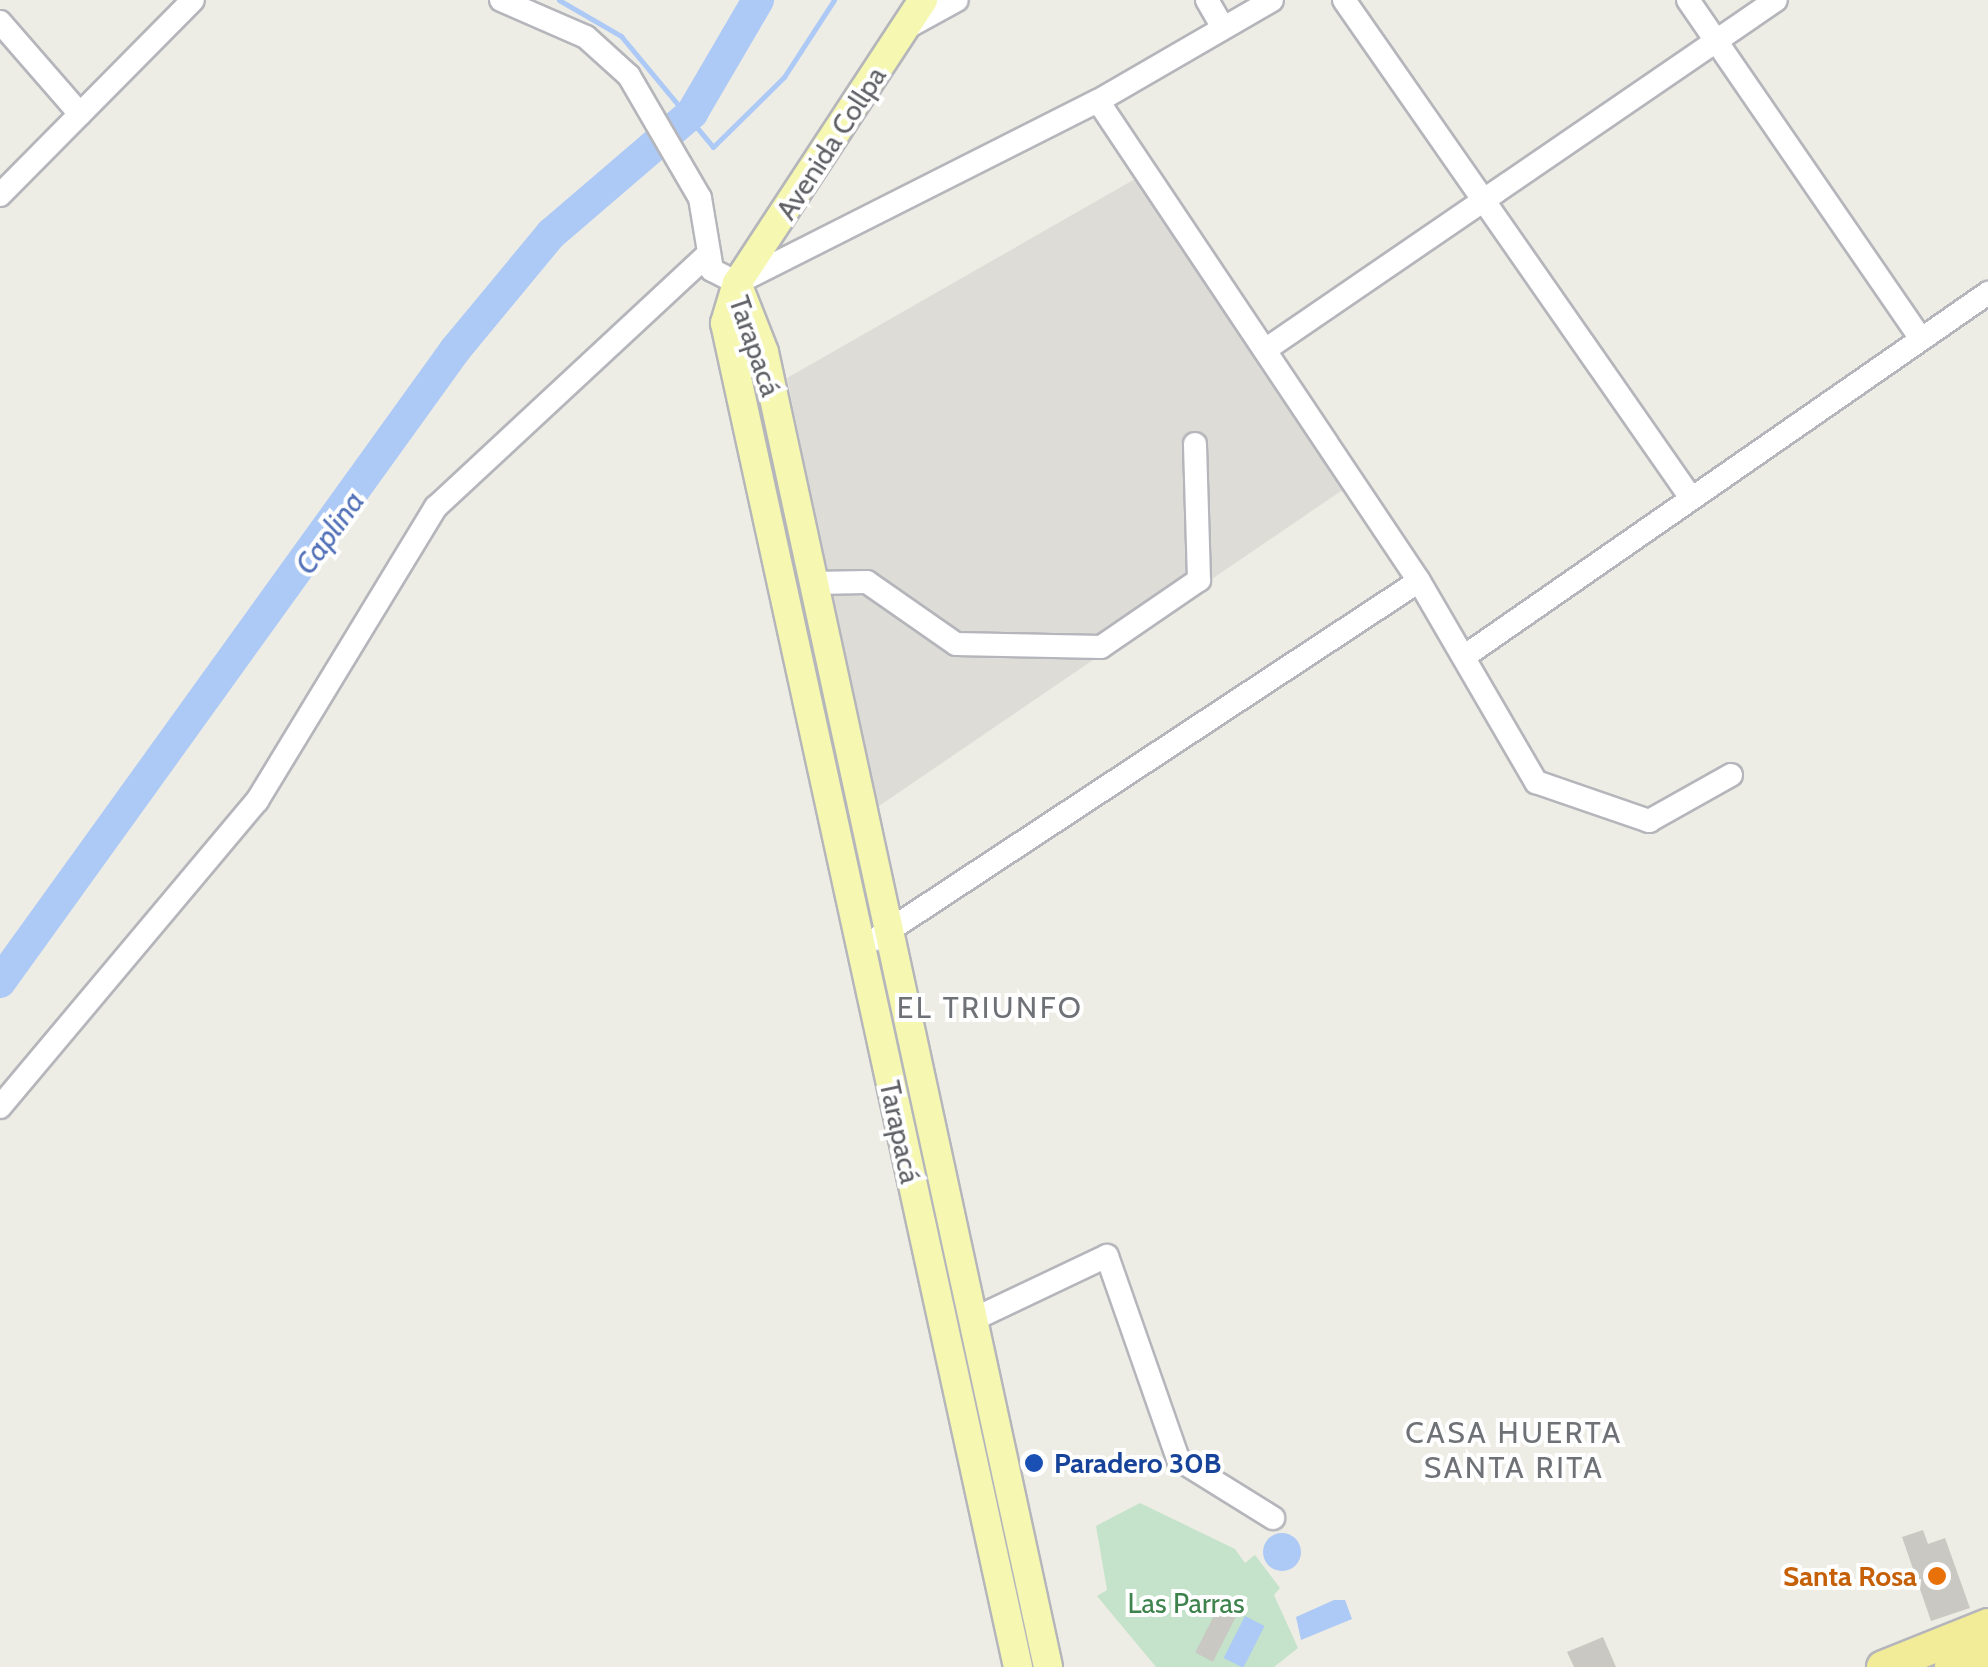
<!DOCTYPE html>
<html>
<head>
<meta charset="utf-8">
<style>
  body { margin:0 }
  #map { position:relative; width:1988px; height:1667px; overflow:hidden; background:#eeede5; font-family:Cabin,sans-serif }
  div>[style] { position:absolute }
  .industrial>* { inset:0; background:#dddcd7 }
  .green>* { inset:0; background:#c4e3ca }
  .water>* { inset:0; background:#adc9f6; transform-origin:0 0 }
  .round { border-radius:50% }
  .stream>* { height:5px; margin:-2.5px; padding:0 2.5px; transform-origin:2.5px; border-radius:2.5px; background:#adc9f6 }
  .river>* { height:32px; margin:-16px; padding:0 16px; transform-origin:16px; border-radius:16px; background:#adc9f6 }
  .building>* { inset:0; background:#c9c8c2; transform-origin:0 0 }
  .roads { filter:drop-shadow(2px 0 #b5b6bb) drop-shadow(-2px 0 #b5b6bb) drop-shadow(0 2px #b5b6bb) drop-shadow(0 -2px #b5b6bb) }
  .minor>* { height:22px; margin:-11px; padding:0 11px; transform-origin:11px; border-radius:11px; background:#fff }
  .major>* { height:28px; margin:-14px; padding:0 14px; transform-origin:14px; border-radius:14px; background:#f6f7b1 }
  .highway>* { height:32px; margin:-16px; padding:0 16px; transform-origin:16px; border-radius:16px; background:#f2eb98 }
  .dots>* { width:28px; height:28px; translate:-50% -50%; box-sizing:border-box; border:5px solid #fff; border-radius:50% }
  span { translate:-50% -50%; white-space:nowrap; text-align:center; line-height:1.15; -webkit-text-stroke:8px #fff; paint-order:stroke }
  .street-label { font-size:28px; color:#5d5f64 }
  .transit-label { font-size:28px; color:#164399; font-weight:700 }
  .left { translate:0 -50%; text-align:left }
  .food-label { font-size:28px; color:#c56008; font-weight:700 }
  .right { translate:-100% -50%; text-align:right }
  .park-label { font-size:28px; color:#3e824d }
  .water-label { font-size:30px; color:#5271b8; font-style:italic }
  .neighbourhood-label { font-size:30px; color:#6e7176; letter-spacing:2.5px }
</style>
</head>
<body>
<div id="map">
  <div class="industrial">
    <div style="clip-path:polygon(1135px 179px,1344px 489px,876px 808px,787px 378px)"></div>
  </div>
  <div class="green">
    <div style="clip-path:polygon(1140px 1503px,1235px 1549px,1245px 1563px,1255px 1555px,1280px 1588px,1274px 1595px,1298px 1648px,1274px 1667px,1156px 1667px,1097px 1596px,1107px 1590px,1096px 1526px)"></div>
  </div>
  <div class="water">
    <div class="round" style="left:1263px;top:1533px;width:38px;height:38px"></div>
    <div style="clip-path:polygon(1334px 1600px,1345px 1600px,1352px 1619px,1301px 1640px,1296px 1617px)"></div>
    <div style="left:1245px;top:1616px;width:22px;height:47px;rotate:27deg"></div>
  </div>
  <div class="stream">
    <div style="left:559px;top:0;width:72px;rotate:30.1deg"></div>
    <div style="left:621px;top:36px;width:144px;rotate:50.3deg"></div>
    <div style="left:713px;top:147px;width:100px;rotate:-44.6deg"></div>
    <div style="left:784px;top:77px;width:92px;rotate:-57deg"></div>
  </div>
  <div class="river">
    <div style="left:0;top:982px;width:779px;rotate:-54.25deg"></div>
    <div style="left:455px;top:350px;width:151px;rotate:-50.4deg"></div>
    <div style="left:551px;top:234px;width:186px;rotate:-40.6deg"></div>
    <div style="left:692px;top:113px;width:131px;rotate:-59.7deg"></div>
  </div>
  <div class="building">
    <div style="clip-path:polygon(1923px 1530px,1928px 1544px,1945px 1538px,1970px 1608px,1931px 1621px,1902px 1537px)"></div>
    <div style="left:1222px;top:1600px;width:20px;height:59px;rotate:27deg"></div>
    <div style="clip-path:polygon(1603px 1637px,1616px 1667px,1574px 1667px,1567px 1652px)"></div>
  </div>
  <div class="roads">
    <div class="minor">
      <div style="left:501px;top:0;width:93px;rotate:23.5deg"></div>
      <div style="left:586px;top:37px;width:58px;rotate:42.2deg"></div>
      <div style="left:629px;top:76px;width:141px;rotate:59.8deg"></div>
      <div style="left:700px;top:198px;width:73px;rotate:80.5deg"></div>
      <div style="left:712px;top:270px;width:28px;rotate:27deg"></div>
      <div style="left:737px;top:283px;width:404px;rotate:-26.8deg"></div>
      <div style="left:1098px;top:101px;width:201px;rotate:-30.1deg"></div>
      <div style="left:1207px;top:0;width:32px;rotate:60deg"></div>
      <div style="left:1344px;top:0;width:607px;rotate:55.13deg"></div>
      <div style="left:1688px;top:0;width:410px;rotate:55.5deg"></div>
      <div style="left:0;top:22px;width:122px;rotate:49deg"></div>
      <div style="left:904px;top:29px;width:60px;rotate:-28.7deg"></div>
      <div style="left:1098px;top:101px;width:577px;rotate:56.23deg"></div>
      <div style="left:1419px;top:581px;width:233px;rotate:59.8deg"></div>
      <div style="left:1536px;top:782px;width:120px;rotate:19deg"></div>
      <div style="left:1649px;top:821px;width:94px;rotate:-29.3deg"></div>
      <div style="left:0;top:195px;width:274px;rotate:-45.3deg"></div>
      <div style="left:1265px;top:350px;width:619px;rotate:-34.41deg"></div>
      <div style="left:813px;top:583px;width:54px;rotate:-1.1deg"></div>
      <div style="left:867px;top:582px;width:108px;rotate:34.9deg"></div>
      <div style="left:956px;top:644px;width:145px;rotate:1.2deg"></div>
      <div style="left:1101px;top:647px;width:119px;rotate:-34.4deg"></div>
      <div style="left:1199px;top:580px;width:136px;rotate:-91.7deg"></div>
      <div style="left:1465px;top:656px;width:637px;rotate:-34.76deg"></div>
      <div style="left:876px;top:939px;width:650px;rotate:-33.4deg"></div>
      <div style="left:0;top:1107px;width:400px;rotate:-50deg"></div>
      <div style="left:257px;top:801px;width:344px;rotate:-58.7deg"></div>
      <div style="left:436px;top:507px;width:370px;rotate:-42.9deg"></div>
      <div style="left:972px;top:1320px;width:149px;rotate:-25.4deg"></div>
      <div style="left:1107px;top:1256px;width:215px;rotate:70.7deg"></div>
      <div style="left:1178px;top:1459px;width:112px;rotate:31.8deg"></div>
    </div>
    <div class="major">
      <div style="left:923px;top:0;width:339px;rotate:123.3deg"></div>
      <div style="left:737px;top:283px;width:42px;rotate:106.7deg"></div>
      <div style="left:725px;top:323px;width:1376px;rotate:77.7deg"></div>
      <div style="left:737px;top:283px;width:74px;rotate:68.6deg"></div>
      <div style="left:764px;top:352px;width:1345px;rotate:77.81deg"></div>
    </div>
    <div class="highway">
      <div style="left:1883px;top:1667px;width:113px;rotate:-21.8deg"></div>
      <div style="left:1951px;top:1667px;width:40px;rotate:-21deg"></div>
    </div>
  </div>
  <div class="dots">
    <div style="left:1034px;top:1463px;background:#1a4fb4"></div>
    <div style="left:1937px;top:1576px;background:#e8710a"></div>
  </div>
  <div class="street-label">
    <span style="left:831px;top:143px;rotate:-57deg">Avenida Collpa</span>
    <span style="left:755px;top:346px;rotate:71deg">Tarapacá</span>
    <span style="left:900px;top:1132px;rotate:78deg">Tarapacá</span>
  </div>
  <div class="transit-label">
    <span class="left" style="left:1054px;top:1463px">Paradero 30B</span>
  </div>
  <div class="food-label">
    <span class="right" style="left:1917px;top:1576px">Santa Rosa</span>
  </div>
  <div class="park-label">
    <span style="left:1186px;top:1603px">Las Parras</span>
  </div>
  <div class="water-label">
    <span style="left:330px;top:533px;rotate:-54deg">Caplina</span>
  </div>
  <div class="neighbourhood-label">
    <span style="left:990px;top:1008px">EL TRIUNFO</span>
    <span style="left:1514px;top:1450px">CASA HUERTA<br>SANTA RITA</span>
  </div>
</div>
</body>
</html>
